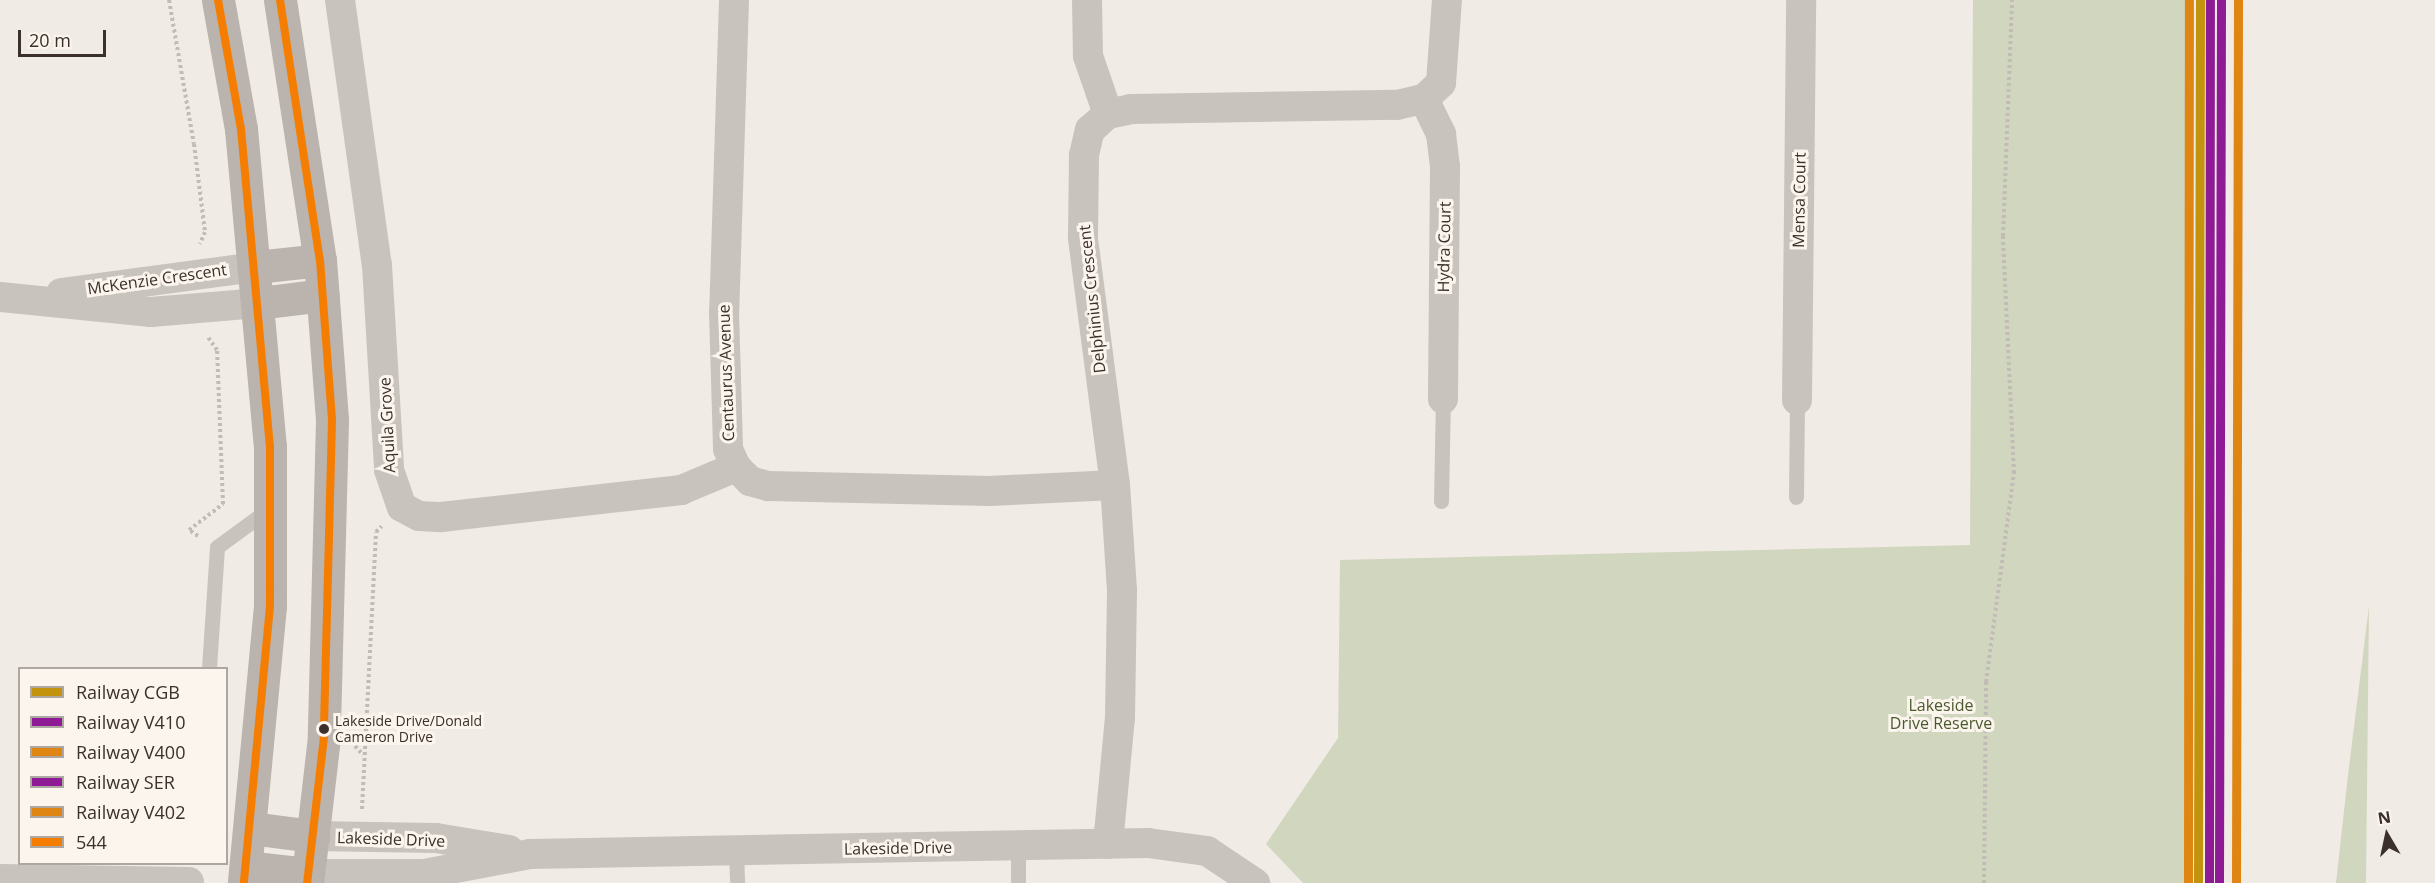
<!DOCTYPE html>
<html>
<head>
<meta charset="utf-8">
<style>
  body { margin:0 }
  #map { position:relative; width:2435px; height:883px; overflow:hidden; background:#f0ebe5; font-family:"Open Sans",sans-serif }
  div>[style] { position:absolute }
  .green>* { inset:0; background:#d1d6bf }
  .path>* { height:4px; margin-top:-2px; transform-origin:0; background:repeating-linear-gradient(90deg,#c2bbb6 0 3px,transparent 0 6px) }
  .lane>* { height:15px; margin:-7.5px; padding:0 7.5px; transform-origin:7.5px; border-radius:7.5px; background:#c9c3be }
  .street>* { height:30px; margin:-15px; padding:0 15px; transform-origin:15px; border-radius:15px; background:#c9c3be }
  .secondary>* { height:33px; margin:-16.5px; padding:0 16.5px; transform-origin:16.5px; border-radius:16.5px; background:#bab3ae }
  .bus-1>* { height:8px; margin:-4px; padding:0 4px; transform-origin:4px; border-radius:4px; background:#f57e02 }
  .rail-1>* { height:9px; margin:-4.5px; padding:0 4.5px; transform-origin:4.5px; border-radius:4.5px; background:#c4930d }
  .rail-2>* { height:9px; margin:-4.5px; padding:0 4.5px; transform-origin:4.5px; border-radius:4.5px; background:#8f1a95 }
  .rail-3>* { height:9px; margin:-4.5px; padding:0 4.5px; transform-origin:4.5px; border-radius:4.5px; background:#df8512 }
  .rail-4>* { height:9px; margin:-4.5px; padding:0 4.5px; transform-origin:4.5px; border-radius:4.5px; background:#8f1a95 }
  .rail-5>* { height:9px; margin:-4.5px; padding:0 4.5px; transform-origin:4.5px; border-radius:4.5px; background:#df8512 }
  .dots>* { width:16px; height:16px; translate:-50% -50%; box-sizing:border-box; border:3px solid #fbf5ee; border-radius:50% }
  span { translate:-50% -50%; white-space:nowrap; text-align:center; line-height:1.15; -webkit-text-stroke:6px #fbf5ee; paint-order:stroke }
  .bus-label { font-size:14px; color:#3b302b }
  .left { translate:0 -50%; text-align:left }
  .street-label { font-size:16px; color:#3b302b }
  .park-label { font-size:16px; color:#4a5a2e }
  .legend { position:absolute; left:18px; top:667px; width:210px; height:198px; box-sizing:border-box; background:#fbf5ee; border:2px solid #aea6a0; margin:0; padding:8px 10px; list-style:none; font-size:18px; color:#3b302b }
  .legend li { display:flex; align-items:center; gap:12px; height:30px }
  .legend b { width:30px; border:2px solid #aea6a0 }
  .north { position:absolute; left:2357px; top:805px; width:60px; height:60px; -webkit-text-stroke:4px #fbf5ee; paint-order:stroke; rotate:351deg; font-size:16px; font-weight:700; line-height:24px; text-align:center; color:#3b302b }
  .north::after { content:''; display:block; margin:auto; width:21px; height:27px; background:#3b302b; clip-path:polygon(50% 0,100% 100%,50% 72%,0 100%) }
  .scale { position:absolute; left:18px; top:30px; width:88px; height:27px; box-sizing:border-box; border:3px solid #3b302b; border-top:0; padding-left:8px; font-size:18px; line-height:21px; white-space:nowrap; color:#3b302b; -webkit-text-stroke:4px #fbf5ee; paint-order:stroke }
</style>
</head>
<body>
<div id="map">
  <div class="green">
    <div style="clip-path:polygon(1973px 0,2187px 0,2186px 883px,1303px 883px,1266px 844px,1338px 738px,1340px 560px,1970px 545px)"></div>
    <div style="clip-path:polygon(2369px 606px,2366px 883px,2336px 883px,2348px 775px)"></div>
  </div>
  <div class="path">
    <div style="left:169px;top:0;width:146px;rotate:80.2deg"></div>
    <div style="left:194px;top:144px;width:89px;rotate:82.9deg"></div>
    <div style="left:205px;top:232px;width:13px;rotate:113deg"></div>
    <div style="left:198px;top:536px;width:11px;rotate:-146deg"></div>
    <div style="left:189px;top:530px;width:43px;rotate:-37.4deg"></div>
    <div style="left:223px;top:504px;width:154px;rotate:-92.2deg"></div>
    <div style="left:217px;top:350px;width:16px;rotate:-125deg"></div>
    <div style="left:355px;top:746px;width:12px;rotate:48deg"></div>
    <div style="left:362px;top:809px;width:277px;rotate:-87.1deg"></div>
    <div style="left:376px;top:532px;width:8px;rotate:-45deg"></div>
    <div style="left:1984px;top:883px;width:201px;rotate:-89.4deg"></div>
    <div style="left:1986px;top:682px;width:211px;rotate:-82.4deg"></div>
    <div style="left:2014px;top:473px;width:237px;rotate:-92.7deg"></div>
    <div style="left:2003px;top:236px;width:236px;rotate:-87.8deg"></div>
  </div>
  <div class="lane">
    <div style="left:1796px;top:497px;width:97px;rotate:-89.4deg"></div>
    <div style="left:1441px;top:501px;width:102px;rotate:-88.9deg"></div>
    <div style="left:209px;top:668px;width:121px;rotate:-86.2deg"></div>
    <div style="left:217px;top:547px;width:66px;rotate:-36.3deg"></div>
    <div style="left:1018px;top:846px;width:37px;rotate:90deg"></div>
    <div style="left:736px;top:850px;width:33px;rotate:88deg"></div>
  </div>
  <div class="street">
    <div style="left:340px;top:0;width:268px;rotate:82.1deg"></div>
    <div style="left:377px;top:265px;width:205px;rotate:86.6deg"></div>
    <div style="left:389px;top:470px;width:39px;rotate:71deg"></div>
    <div style="left:402px;top:507px;width:19px;rotate:28deg"></div>
    <div style="left:419px;top:516px;width:22px;rotate:3deg"></div>
    <div style="left:441px;top:517px;width:242px;rotate:-6.4deg"></div>
    <div style="left:681px;top:490px;width:60px;rotate:-22.7deg"></div>
    <div style="left:734px;top:0;width:312px;rotate:91.8deg"></div>
    <div style="left:724px;top:312px;width:137px;rotate:88.3deg"></div>
    <div style="left:728px;top:449px;width:20px;rotate:66deg"></div>
    <div style="left:736px;top:467px;width:20px;rotate:45deg"></div>
    <div style="left:750px;top:481px;width:19px;rotate:16deg"></div>
    <div style="left:768px;top:486px;width:221px;rotate:1.3deg"></div>
    <div style="left:989px;top:491px;width:126px;rotate:-2.7deg"></div>
    <div style="left:1087px;top:0;width:56px;rotate:89deg"></div>
    <div style="left:1088px;top:56px;width:61px;rotate:71deg"></div>
    <div style="left:1424px;top:99px;width:39px;rotate:64deg"></div>
    <div style="left:1441px;top:134px;width:33px;rotate:83deg"></div>
    <div style="left:1445px;top:167px;width:232px;rotate:90.5deg"></div>
    <div style="left:61px;top:293px;width:197px;rotate:-7.6deg"></div>
    <div style="left:0;top:297px;width:152px;rotate:5.7deg"></div>
    <div style="left:151px;top:312px;width:108px;rotate:-4.8deg"></div>
    <div style="left:1797px;top:400px;width:400px;rotate:-89.4deg"></div>
    <div style="left:313px;top:836px;width:123px;rotate:0.9deg"></div>
    <div style="left:436px;top:838px;width:74px;rotate:9.3deg"></div>
    <div style="left:1108px;top:844px;width:127px;rotate:-84.6deg"></div>
    <div style="left:1120px;top:718px;width:128px;rotate:-89.1deg"></div>
    <div style="left:1122px;top:590px;width:105px;rotate:-93.8deg"></div>
    <div style="left:1115px;top:485px;width:250px;rotate:-97.4deg"></div>
    <div style="left:1083px;top:237px;width:82px;rotate:-89.3deg"></div>
    <div style="left:1084px;top:155px;width:26px;rotate:-77deg"></div>
    <div style="left:1090px;top:130px;width:24px;rotate:-42deg"></div>
    <div style="left:1108px;top:114px;width:24px;rotate:-12deg"></div>
    <div style="left:1131px;top:109px;width:266px;rotate:-0.9deg"></div>
    <div style="left:1397px;top:105px;width:28px;rotate:-13deg"></div>
    <div style="left:1424px;top:99px;width:23px;rotate:-43deg"></div>
    <div style="left:1441px;top:83px;width:83px;rotate:-85.9deg"></div>
    <div style="left:308px;top:874px;width:116px"></div>
    <div style="left:424px;top:874px;width:108px;rotate:-10.7deg"></div>
    <div style="left:530px;top:854px;width:618px;rotate:-1.02deg"></div>
    <div style="left:1148px;top:843px;width:60px;rotate:7.7deg"></div>
    <div style="left:1207px;top:851px;width:58px;rotate:33.7deg"></div>
    <div style="left:0;top:879px;width:189px;rotate:0.9deg"></div>
  </div>
  <div class="secondary">
    <div style="left:218px;top:0;width:131px;rotate:79.9deg"></div>
    <div style="left:241px;top:129px;width:318px;rotate:84.8deg"></div>
    <div style="left:270px;top:446px;width:160px;rotate:90deg"></div>
    <div style="left:270px;top:606px;width:278px;rotate:95.4deg"></div>
    <div style="left:280px;top:0;width:263px;rotate:81.3deg"></div>
    <div style="left:320px;top:260px;width:161px;rotate:85.7deg"></div>
    <div style="left:332px;top:421px;width:316px;rotate:91.5deg"></div>
    <div style="left:324px;top:737px;width:147px;rotate:96.6deg"></div>
    <div style="left:256px;top:267px;width:64px;rotate:-6.2deg"></div>
    <div style="left:259px;top:303px;width:64px;rotate:-7.1deg"></div>
    <div style="left:251px;top:828px;width:63px;rotate:7.4deg"></div>
    <div style="left:246px;top:867px;width:62px;rotate:6.4deg"></div>
  </div>
  <div class="bus-1">
    <div style="left:218px;top:0;width:131px;rotate:79.9deg"></div>
    <div style="left:241px;top:129px;width:318px;rotate:84.8deg"></div>
    <div style="left:270px;top:446px;width:160px;rotate:90deg"></div>
    <div style="left:270px;top:606px;width:278px;rotate:95.4deg"></div>
    <div style="left:280px;top:0;width:263px;rotate:81.3deg"></div>
    <div style="left:320px;top:260px;width:161px;rotate:85.7deg"></div>
    <div style="left:332px;top:421px;width:316px;rotate:91.5deg"></div>
    <div style="left:324px;top:737px;width:147px;rotate:96.6deg"></div>
  </div>
  <div class="rail-1">
    <div style="left:2198px;top:883px;width:883px;rotate:-89.87deg"></div>
  </div>
  <div class="rail-2">
    <div style="left:2209px;top:883px;width:883px;rotate:-89.94deg"></div>
  </div>
  <div class="rail-3">
    <div style="left:2188px;top:883px;width:883px;rotate:-89.94deg"></div>
  </div>
  <div class="rail-4">
    <div style="left:2219px;top:883px;width:883px;rotate:-89.87deg"></div>
  </div>
  <div class="rail-5">
    <div style="left:2236px;top:883px;width:883px;rotate:-89.87deg"></div>
  </div>
  <div class="dots">
    <div style="left:324px;top:729px;background:#3b302b"></div>
  </div>
  <div class="bus-label">
    <span class="left" style="left:335px;top:729px">Lakeside Drive/Donald<br>Cameron Drive</span>
  </div>
  <div class="street-label">
    <span style="left:1799px;top:200px;rotate:-89deg">Mensa Court</span>
    <span style="left:1444px;top:247px;rotate:-89deg">Hydra Court</span>
    <span style="left:157px;top:279px;rotate:-8deg">McKenzie Crescent</span>
    <span style="left:1092px;top:299px;rotate:-96deg">Delphinius Crescent</span>
    <span style="left:726px;top:373px;rotate:-92deg">Centaurus Avenue</span>
    <span style="left:387px;top:425px;rotate:-93deg">Aquila Grove</span>
    <span style="left:391px;top:839px;rotate:2deg">Lakeside Drive</span>
    <span style="left:898px;top:848px;rotate:-1deg">Lakeside Drive</span>
  </div>
  <div class="park-label">
    <span style="left:1941px;top:714px">Lakeside<br>Drive Reserve</span>
  </div>
  <ul class="legend">
  <li><b style="height:8px;background:#c4930d"></b>Railway CGB</li>
  <li><b style="height:8px;background:#8f1a95"></b>Railway V410</li>
  <li><b style="height:8px;background:#df8512"></b>Railway V400</li>
  <li><b style="height:8px;background:#8f1a95"></b>Railway SER</li>
  <li><b style="height:8px;background:#df8512"></b>Railway V402</li>
  <li><b style="height:8px;background:#f57e02"></b>544</li>
  </ul>
  <div class="north">N</div>
  <div class="scale">20 m</div>
</div>
</body>
</html>
